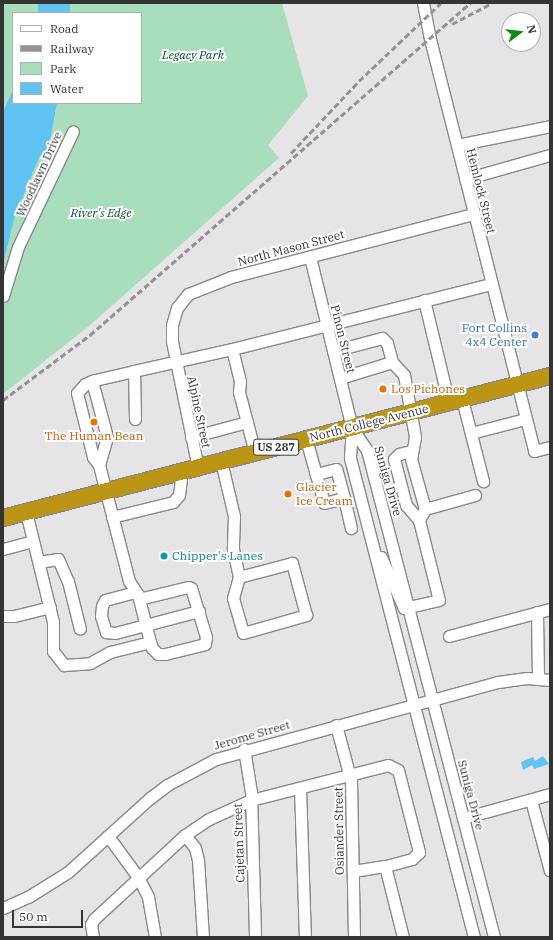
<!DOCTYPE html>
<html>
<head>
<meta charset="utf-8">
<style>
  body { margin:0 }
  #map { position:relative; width:553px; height:940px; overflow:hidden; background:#e7e4e8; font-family:"IBM Plex Serif",serif }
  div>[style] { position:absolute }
  .green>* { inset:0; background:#a9debd }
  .water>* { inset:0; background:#60c3f2; transform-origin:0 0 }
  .roads { filter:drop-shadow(1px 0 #8a878a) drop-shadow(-1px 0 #8a878a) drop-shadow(0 1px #8a878a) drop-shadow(0 -1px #8a878a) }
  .minor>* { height:11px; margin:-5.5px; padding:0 5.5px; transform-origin:5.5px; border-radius:5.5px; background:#fff }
  .highway>* { height:16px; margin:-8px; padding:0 8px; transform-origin:8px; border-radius:8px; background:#bc9514 }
  .rail>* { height:3px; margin-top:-1.5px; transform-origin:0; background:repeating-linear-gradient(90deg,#959295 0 6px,transparent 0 9px) }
  .dots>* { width:11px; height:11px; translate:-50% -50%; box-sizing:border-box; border:2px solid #fff; border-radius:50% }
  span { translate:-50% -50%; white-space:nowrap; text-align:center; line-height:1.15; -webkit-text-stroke:4px #fff; paint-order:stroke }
  .shield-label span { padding:1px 3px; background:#fff; border:1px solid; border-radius:3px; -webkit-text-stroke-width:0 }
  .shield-label { font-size:11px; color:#353435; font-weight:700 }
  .park-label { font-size:12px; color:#004c2c; font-style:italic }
  .street-label { font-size:12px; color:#353435 }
  .shop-label { font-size:12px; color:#366cbe }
  .right { translate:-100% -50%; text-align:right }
  .food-label { font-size:12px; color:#c56008 }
  .left { translate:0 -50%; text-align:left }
  .culture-label { font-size:12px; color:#0d838f }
  .frame { position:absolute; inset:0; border:4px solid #353435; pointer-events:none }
  .legend { position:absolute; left:12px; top:12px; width:130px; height:92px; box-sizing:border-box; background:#fff; border:1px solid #aeaeae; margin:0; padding:5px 7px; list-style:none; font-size:12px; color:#353435 }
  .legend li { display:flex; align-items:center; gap:8px; height:20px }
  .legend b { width:20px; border:1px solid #aeaeae }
  .north { position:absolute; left:501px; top:12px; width:40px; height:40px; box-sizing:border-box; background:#fff; border:1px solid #aeaeae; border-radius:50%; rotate:75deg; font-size:11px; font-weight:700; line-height:16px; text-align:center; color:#353435 }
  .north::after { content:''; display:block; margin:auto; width:14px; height:18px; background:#0e8a11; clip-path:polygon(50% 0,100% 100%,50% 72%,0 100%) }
  .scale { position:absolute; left:12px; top:910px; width:71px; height:18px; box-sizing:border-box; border:2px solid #353435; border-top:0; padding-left:5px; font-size:12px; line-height:14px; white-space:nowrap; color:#353435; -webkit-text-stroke:3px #fff; paint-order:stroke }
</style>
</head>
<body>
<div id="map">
  <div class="green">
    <div style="clip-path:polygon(3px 3px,38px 3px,39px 13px,13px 13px,13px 89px,3px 112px)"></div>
    <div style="clip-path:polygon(70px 3px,282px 3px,308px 96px,268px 145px,279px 158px,89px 326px,3px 394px,3px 265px,15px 216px,39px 158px,49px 147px,57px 103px,141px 103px,141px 13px,69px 13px)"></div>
  </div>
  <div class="water">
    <div style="left:38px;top:3px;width:32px;height:10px"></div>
    <div style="clip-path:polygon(13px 89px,13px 103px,57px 103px,49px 147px,39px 158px,15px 216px,3px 265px,3px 112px)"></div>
    <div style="clip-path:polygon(543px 756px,549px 764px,534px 769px,532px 765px,523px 770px,521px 762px,533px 757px,535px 761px)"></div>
  </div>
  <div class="roads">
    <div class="minor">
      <div style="left:423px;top:3px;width:37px;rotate:79deg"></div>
      <div style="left:430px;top:39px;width:425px;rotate:75.8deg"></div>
      <div style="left:534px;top:451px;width:16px;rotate:-14deg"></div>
      <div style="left:457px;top:145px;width:95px;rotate:-11.5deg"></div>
      <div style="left:465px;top:179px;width:88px;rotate:-15.8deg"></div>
      <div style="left:310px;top:257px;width:176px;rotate:76.2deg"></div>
      <div style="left:352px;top:428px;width:30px;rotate:94deg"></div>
      <div style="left:350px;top:458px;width:495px;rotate:75.5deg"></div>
      <div style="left:3px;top:296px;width:51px;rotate:-73deg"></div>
      <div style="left:18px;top:247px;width:128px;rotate:-64.6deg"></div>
      <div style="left:424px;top:300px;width:106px;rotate:76.4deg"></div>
      <div style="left:232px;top:349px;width:33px;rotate:76deg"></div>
      <div style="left:240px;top:381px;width:11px;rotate:95deg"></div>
      <div style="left:239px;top:392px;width:63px;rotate:75.3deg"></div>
      <div style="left:333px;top:351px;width:51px;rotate:-14.9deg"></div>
      <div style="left:382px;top:338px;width:7px;rotate:45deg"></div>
      <div style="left:387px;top:343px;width:20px;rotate:75deg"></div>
      <div style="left:392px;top:362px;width:18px;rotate:47deg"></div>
      <div style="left:404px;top:375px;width:63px;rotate:79.9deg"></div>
      <div style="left:415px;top:437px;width:22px;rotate:100deg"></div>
      <div style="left:411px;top:459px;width:52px;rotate:74.4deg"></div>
      <div style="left:425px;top:509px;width:13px;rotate:119deg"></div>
      <div style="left:419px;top:520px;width:82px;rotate:76deg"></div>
      <div style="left:439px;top:600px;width:36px;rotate:167deg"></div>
      <div style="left:404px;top:608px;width:56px;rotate:-114.3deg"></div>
      <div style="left:134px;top:371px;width:48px;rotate:88.8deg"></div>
      <div style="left:340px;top:378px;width:54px;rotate:-17.1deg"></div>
      <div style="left:92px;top:381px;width:58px;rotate:75deg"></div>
      <div style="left:107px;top:437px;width:29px;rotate:106deg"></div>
      <div style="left:99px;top:465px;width:10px;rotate:-127deg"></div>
      <div style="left:93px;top:457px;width:66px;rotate:-104deg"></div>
      <div style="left:77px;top:393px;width:12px;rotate:-48deg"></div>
      <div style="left:85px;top:384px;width:8px;rotate:-23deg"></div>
      <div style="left:92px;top:381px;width:3px;rotate:-18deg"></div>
      <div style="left:95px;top:380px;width:40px;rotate:-13deg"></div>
      <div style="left:134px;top:371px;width:100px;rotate:-12.7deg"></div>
      <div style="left:232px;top:349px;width:267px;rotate:-14.1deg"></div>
      <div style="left:462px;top:399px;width:85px;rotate:75.6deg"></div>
      <div style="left:352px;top:428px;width:27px;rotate:56deg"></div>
      <div style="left:367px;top:450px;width:503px;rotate:75.38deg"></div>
      <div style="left:471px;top:433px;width:56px;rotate:-14.5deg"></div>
      <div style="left:191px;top:437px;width:58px;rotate:-15deg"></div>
      <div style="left:306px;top:439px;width:66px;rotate:74.3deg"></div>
      <div style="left:324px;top:503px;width:21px;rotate:-14deg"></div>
      <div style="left:344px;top:498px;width:30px;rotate:-105deg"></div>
      <div style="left:336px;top:469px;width:21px;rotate:166deg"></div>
      <div style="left:411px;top:451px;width:12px;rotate:166deg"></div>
      <div style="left:399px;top:454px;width:7px;rotate:135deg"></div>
      <div style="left:394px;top:459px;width:48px;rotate:75.4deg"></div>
      <div style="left:406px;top:505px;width:20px;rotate:49deg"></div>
      <div style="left:221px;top:461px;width:57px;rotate:76.7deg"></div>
      <div style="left:234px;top:516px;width:33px;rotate:92deg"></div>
      <div style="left:233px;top:549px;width:29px;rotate:78deg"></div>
      <div style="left:239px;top:577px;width:22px;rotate:106deg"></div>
      <div style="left:233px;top:598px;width:36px;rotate:74deg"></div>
      <div style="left:243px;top:633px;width:66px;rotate:-15.9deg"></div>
      <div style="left:306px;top:615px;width:54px;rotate:-105.1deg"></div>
      <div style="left:292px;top:563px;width:55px;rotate:165.2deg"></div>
      <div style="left:99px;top:465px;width:120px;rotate:75.5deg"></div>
      <div style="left:129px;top:581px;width:17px;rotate:57deg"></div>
      <div style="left:138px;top:595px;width:49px;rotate:75.7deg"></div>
      <div style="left:150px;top:642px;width:6px;rotate:72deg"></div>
      <div style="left:152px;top:648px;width:8px;rotate:45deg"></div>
      <div style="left:158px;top:654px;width:7px"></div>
      <div style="left:165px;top:654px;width:41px;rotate:-14deg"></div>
      <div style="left:205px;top:644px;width:7px;rotate:-82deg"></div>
      <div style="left:206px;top:637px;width:51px;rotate:-107deg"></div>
      <div style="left:191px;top:588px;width:3px;rotate:-162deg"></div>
      <div style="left:188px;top:587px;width:50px;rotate:166.2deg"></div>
      <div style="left:198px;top:468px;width:130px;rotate:-101.6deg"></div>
      <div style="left:172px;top:341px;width:16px;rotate:-90deg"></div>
      <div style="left:172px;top:325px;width:18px;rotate:-74deg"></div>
      <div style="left:177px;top:308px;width:18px;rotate:-52deg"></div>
      <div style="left:188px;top:294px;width:46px;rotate:-21.6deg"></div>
      <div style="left:231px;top:277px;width:250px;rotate:-14.6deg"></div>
      <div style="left:344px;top:498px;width:31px;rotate:77deg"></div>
      <div style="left:425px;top:509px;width:52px;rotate:-15.6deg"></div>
      <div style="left:26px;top:512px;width:113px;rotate:76.2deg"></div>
      <div style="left:53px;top:622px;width:29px;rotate:90deg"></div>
      <div style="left:53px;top:651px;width:18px;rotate:52deg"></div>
      <div style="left:64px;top:665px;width:26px;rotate:-4deg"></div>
      <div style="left:90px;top:663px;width:23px;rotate:-29deg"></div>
      <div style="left:110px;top:652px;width:41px;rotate:-14deg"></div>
      <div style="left:112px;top:517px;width:63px;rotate:-13.8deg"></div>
      <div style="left:173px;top:502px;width:9px;rotate:-49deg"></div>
      <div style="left:179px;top:495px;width:23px;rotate:-83deg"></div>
      <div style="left:3px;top:549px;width:31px;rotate:-15deg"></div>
      <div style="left:39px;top:562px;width:19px;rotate:-9deg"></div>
      <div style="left:58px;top:559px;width:24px;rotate:66deg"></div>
      <div style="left:68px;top:581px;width:49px;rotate:76deg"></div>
      <div style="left:135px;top:592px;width:31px;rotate:165deg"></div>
      <div style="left:105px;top:600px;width:7px;rotate:117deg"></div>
      <div style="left:102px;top:606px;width:10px;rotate:96deg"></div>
      <div style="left:101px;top:616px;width:17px;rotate:73deg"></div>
      <div style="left:106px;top:632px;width:9px;rotate:6deg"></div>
      <div style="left:115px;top:633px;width:87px;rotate:-14.7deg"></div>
      <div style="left:537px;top:612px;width:67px;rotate:89.1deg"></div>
      <div style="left:3px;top:616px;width:11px"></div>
      <div style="left:14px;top:616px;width:37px;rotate:-14deg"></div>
      <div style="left:449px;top:636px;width:105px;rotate:-15deg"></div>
      <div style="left:336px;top:725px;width:58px;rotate:75deg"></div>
      <div style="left:351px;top:781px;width:156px;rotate:88.9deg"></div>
      <div style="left:244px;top:749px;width:44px;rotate:80.8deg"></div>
      <div style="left:251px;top:792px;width:145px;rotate:88.4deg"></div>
      <div style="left:300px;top:788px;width:149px;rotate:88.1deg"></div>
      <div style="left:531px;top:800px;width:73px;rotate:75deg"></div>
      <div style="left:463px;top:818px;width:90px;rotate:-15.4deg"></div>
      <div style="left:185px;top:835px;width:16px;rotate:52deg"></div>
      <div style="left:195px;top:848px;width:12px;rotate:76deg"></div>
      <div style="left:198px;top:860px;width:77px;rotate:86.3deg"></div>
      <div style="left:108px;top:836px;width:51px;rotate:53.8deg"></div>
      <div style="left:138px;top:877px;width:22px;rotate:63deg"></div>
      <div style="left:148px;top:897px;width:41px;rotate:80.1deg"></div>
      <div style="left:353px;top:871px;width:32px;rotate:-9deg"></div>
      <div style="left:3px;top:908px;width:27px;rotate:-24deg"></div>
      <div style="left:28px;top:897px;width:47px;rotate:-32deg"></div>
      <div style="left:68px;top:872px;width:110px;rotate:-42.1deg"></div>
      <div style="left:150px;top:798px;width:21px;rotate:-37deg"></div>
      <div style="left:167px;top:785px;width:55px;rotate:-28deg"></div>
      <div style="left:216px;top:759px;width:292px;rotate:-15.3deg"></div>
      <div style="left:498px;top:682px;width:29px;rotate:-8deg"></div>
      <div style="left:527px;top:678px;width:23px;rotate:5deg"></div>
      <div style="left:93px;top:937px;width:13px;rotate:-99deg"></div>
      <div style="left:91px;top:924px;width:6px;rotate:-59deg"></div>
      <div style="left:94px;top:919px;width:124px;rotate:-42.7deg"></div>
      <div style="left:185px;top:835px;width:29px;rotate:-34deg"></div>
      <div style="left:209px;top:819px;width:46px;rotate:-24.3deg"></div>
      <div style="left:251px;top:800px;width:141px;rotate:-14.3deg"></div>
      <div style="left:388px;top:765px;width:11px;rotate:27deg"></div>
      <div style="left:398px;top:770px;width:85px;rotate:75.6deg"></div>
      <div style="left:419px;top:852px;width:10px;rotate:135deg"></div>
      <div style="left:412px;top:859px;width:28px;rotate:165deg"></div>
      <div style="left:385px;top:866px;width:73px;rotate:75.8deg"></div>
    </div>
    <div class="highway">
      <div style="left:3px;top:518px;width:565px;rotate:-14.55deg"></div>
    </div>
  </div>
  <div class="rail">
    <div style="left:452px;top:24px;width:45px;rotate:-27.7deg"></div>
    <div style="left:291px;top:153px;width:99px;rotate:-46.6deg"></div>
    <div style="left:359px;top:81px;width:113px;rotate:-43.6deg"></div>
    <div style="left:3px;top:400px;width:109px;rotate:-36.8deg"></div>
    <div style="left:90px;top:335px;width:505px;rotate:-41.14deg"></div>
  </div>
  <div class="dots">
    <div style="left:535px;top:335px;background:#3f7fe0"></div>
    <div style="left:383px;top:389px;background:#e8710a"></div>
    <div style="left:94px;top:422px;background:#e8710a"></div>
    <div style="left:288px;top:494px;background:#e8710a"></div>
    <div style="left:164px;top:556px;background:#0f9aa8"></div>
  </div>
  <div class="shield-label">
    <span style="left:276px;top:447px">US 287</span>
  </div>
  <div class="park-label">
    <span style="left:193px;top:55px">Legacy Park</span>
    <span style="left:101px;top:213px">River's Edge</span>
  </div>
  <div class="street-label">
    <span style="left:39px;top:174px;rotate:-65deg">Woodlawn Drive</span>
    <span style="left:481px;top:191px;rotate:76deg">Hemlock Street</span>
    <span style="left:291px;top:248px;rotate:-15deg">North Mason Street</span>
    <span style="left:343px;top:339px;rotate:76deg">Pinon Street</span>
    <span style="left:199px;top:412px;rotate:78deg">Alpine Street</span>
    <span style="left:369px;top:423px;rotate:-14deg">North College Avenue</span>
    <span style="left:388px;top:481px;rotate:74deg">Suniga Drive</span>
    <span style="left:252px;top:735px;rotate:-16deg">Jerome Street</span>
    <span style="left:471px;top:795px;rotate:75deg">Suniga Drive</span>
    <span style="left:339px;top:831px;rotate:-91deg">Osiander Street</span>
    <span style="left:239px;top:843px;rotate:-92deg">Cajetan Street</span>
  </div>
  <div class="shop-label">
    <span class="right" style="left:527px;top:335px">Fort Collins<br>4x4 Center</span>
  </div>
  <div class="food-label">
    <span class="left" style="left:391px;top:389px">Los Pichones</span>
    <span style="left:94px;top:436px">The Human Bean</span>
    <span class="left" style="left:296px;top:494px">Glacier<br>Ice Cream</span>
  </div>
  <div class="culture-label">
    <span class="left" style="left:172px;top:556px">Chipper's Lanes</span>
  </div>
  <div class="frame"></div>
  <ul class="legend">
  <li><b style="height:5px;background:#fff"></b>Road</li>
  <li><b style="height:5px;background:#959295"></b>Railway</li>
  <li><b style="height:11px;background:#a9debd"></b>Park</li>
  <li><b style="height:11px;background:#60c3f2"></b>Water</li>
  </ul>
  <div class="north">N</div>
  <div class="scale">50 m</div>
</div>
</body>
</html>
